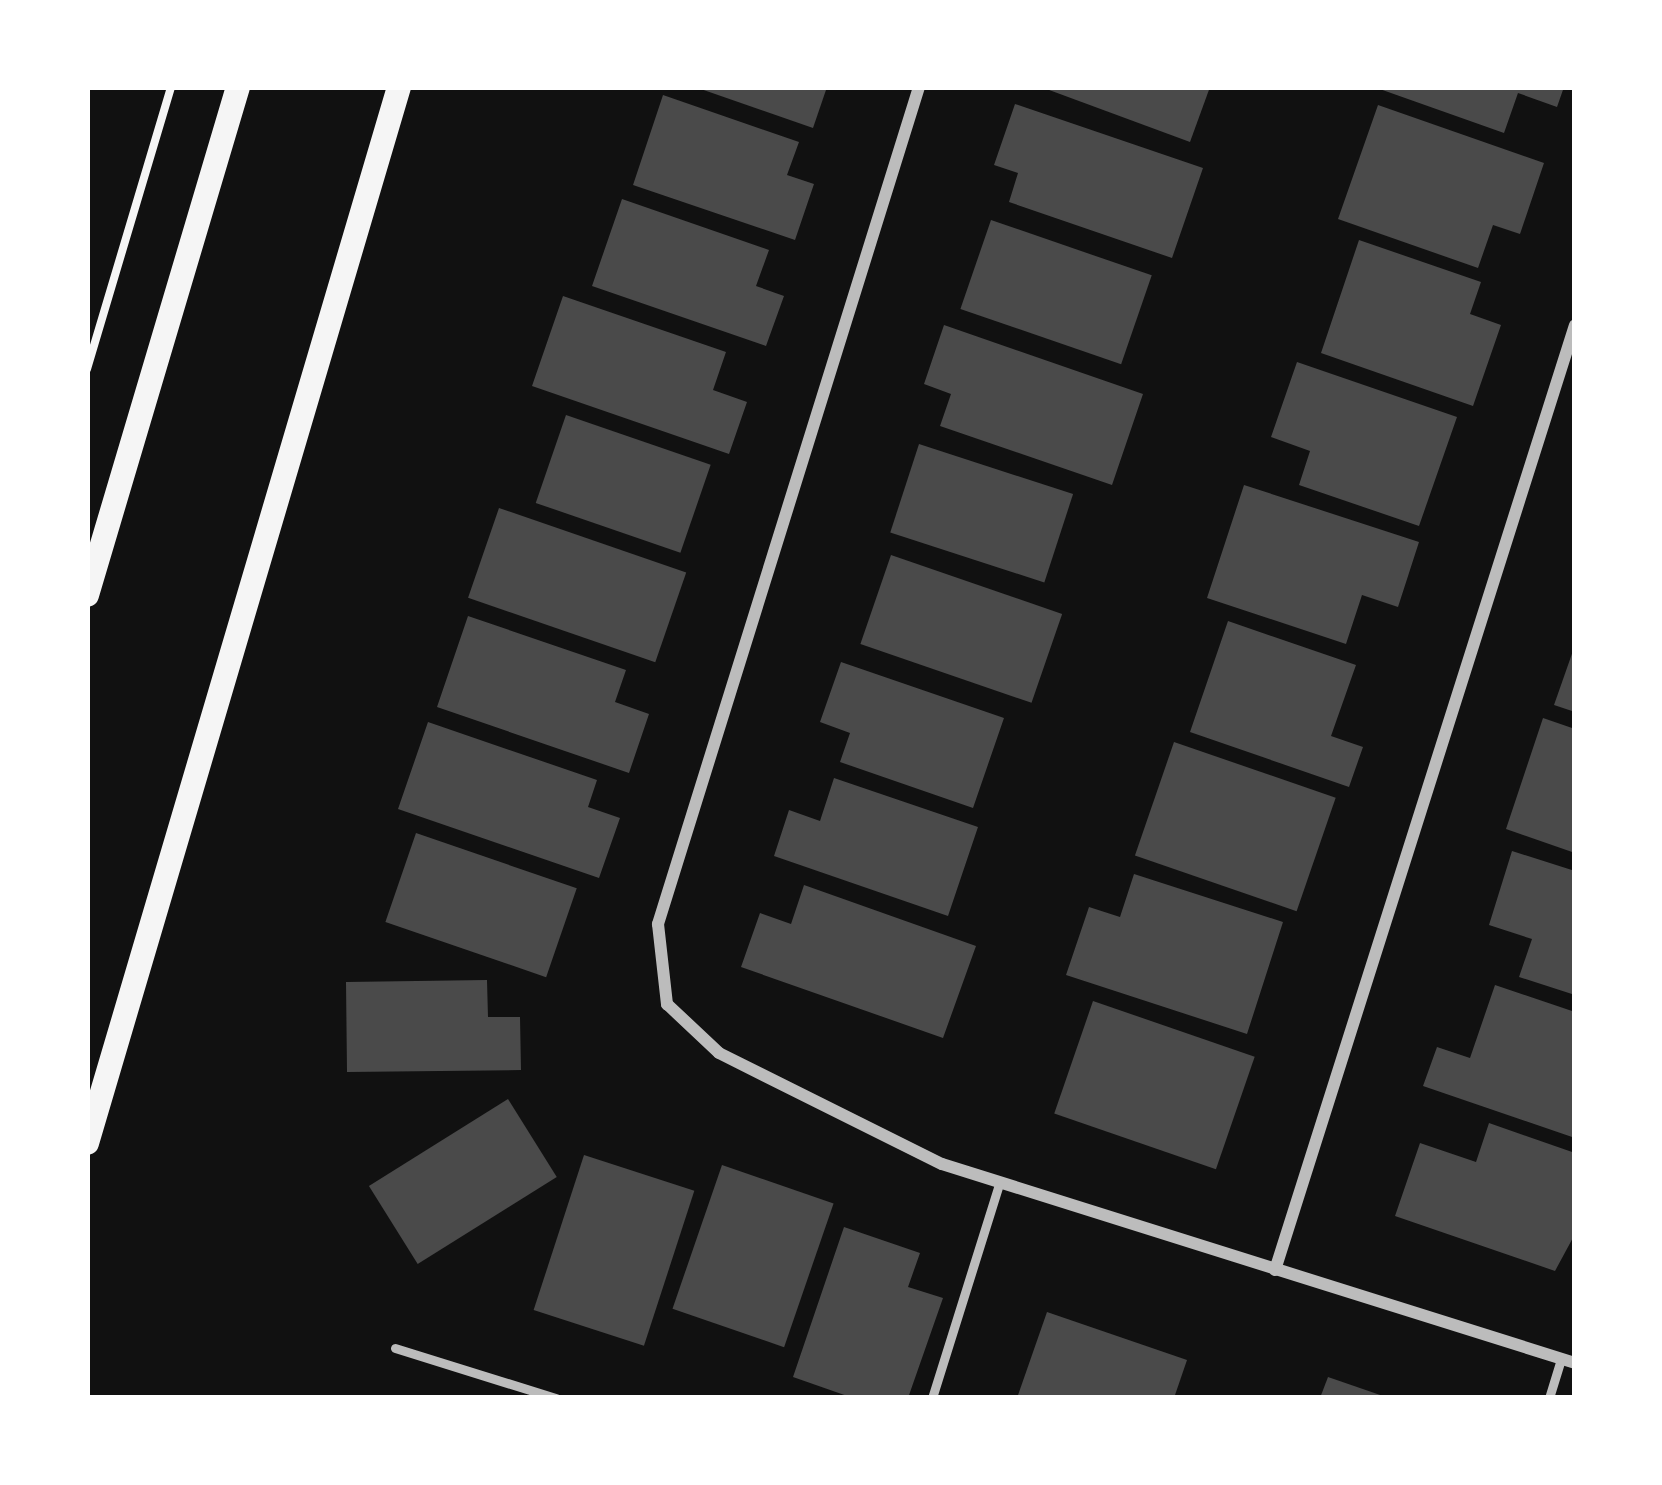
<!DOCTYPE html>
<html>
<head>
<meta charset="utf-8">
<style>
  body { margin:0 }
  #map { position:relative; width:1662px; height:1485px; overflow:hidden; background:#111; font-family:"Fira Sans Condensed",sans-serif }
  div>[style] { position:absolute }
  .building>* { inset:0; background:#4a4a4a; transform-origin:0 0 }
  .path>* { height:8px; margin:-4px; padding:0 4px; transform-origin:4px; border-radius:4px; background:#f5f5f5 }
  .service>* { height:9px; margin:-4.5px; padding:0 4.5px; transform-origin:4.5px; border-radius:4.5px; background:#bcbcbc }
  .minor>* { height:12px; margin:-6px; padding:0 6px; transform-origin:6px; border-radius:6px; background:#bcbcbc }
  .secondary>* { height:24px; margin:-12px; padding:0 12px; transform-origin:12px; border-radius:12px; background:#f5f5f5 }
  span { translate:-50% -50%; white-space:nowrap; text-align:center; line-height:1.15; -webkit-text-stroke:9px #fff; paint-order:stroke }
  .frame { position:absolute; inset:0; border:90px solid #fff; pointer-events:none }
</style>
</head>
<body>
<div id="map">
  <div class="building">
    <div style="clip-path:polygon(695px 87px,827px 87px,813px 128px)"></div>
    <div style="clip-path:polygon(1041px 87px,1210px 87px,1190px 142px)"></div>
    <div style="clip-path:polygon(1374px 87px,1564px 87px,1557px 107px,1518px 93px,1504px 133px)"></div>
    <div style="clip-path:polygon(663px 95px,799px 142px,787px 175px,814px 184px,795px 240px,633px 185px)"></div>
    <div style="clip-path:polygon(1015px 104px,1203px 168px,1172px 258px,1009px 202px,1018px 173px,994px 165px)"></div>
    <div style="clip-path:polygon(1378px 105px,1544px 163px,1520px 234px,1493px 225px,1478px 268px,1338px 219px)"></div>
    <div style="clip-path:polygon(622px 199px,769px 250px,756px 286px,784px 296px,766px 346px,592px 286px)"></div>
    <div style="left:991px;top:220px;width:170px;height:94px;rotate:19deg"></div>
    <div style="clip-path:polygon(1359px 240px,1481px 282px,1470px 314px,1501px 325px,1473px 406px,1321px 353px)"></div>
    <div style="clip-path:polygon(563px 296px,726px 352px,713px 390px,747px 402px,729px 454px,532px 386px)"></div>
    <div style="clip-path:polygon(944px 325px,1143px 394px,1112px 485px,940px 426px,951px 394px,924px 384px)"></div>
    <div style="clip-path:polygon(1297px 362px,1457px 417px,1419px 526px,1299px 485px,1310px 451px,1271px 437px)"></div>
    <div style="left:566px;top:415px;width:153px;height:93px;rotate:19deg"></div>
    <div style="left:919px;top:444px;width:162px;height:93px;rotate:18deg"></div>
    <div style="clip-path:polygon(1244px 485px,1419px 542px,1398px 607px,1362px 595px,1346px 644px,1207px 598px)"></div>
    <div style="left:499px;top:508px;width:198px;height:95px;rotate:19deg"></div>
    <div style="left:891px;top:555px;width:181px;height:94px;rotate:19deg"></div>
    <div style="clip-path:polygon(468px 616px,626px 670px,615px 702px,649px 714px,629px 773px,437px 707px)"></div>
    <div style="clip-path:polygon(1228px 621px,1356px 665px,1331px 736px,1363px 747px,1349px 787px,1190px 732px)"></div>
    <div style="clip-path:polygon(1574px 648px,1575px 648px,1575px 712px,1554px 705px)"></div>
    <div style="clip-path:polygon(841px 662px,1004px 718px,973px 808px,840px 762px,850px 733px,820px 722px)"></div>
    <div style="clip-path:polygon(1543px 718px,1575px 729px,1575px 853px,1506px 829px)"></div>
    <div style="clip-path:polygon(428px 722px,597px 780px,588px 807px,620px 818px,599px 878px,398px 809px)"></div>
    <div style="left:1174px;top:742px;width:171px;height:120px;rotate:19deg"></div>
    <div style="clip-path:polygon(834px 778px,978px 827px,948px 916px,774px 856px,789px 810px,820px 821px)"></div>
    <div style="left:416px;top:833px;width:170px;height:94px;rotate:19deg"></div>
    <div style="clip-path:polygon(1512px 851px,1575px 871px,1575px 995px,1519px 977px,1532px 939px,1489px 925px)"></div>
    <div style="clip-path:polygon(1134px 874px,1283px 922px,1247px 1034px,1066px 975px,1089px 907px,1120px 917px)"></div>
    <div style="clip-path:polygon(804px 885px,976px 946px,943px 1038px,741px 967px,760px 913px,791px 924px)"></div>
    <div style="clip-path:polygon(487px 980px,488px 1017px,520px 1017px,521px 1070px,347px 1072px,346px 982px)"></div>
    <div style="clip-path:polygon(1495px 985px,1575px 1012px,1575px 1138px,1423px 1086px,1437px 1047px,1470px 1058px)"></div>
    <div style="left:1093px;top:1001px;width:171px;height:119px;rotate:19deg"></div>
    <div style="left:508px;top:1099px;width:92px;height:164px;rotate:58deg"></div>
    <div style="clip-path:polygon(1489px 1123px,1575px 1153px,1575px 1234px,1555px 1271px,1395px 1216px,1420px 1143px,1476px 1162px)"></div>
    <div style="left:584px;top:1155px;width:116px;height:163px;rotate:18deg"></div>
    <div style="left:722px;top:1165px;width:118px;height:152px;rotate:19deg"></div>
    <div style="clip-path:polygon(844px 1227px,920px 1253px,908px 1287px,943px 1298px,908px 1398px,853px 1398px,793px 1377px)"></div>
    <div style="clip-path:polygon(1047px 1312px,1187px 1360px,1174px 1398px,1017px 1398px)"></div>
    <div style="clip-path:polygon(1328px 1377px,1386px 1397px,1386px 1398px,1320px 1398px)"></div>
  </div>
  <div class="path">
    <div style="left:87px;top:369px;width:294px;rotate:-73.4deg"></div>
  </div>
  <div class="service">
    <div style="left:395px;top:1348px;width:169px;rotate:17.3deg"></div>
    <div style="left:932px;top:1398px;width:224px;rotate:-72.6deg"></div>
    <div style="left:1549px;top:1398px;width:41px;rotate:-72.9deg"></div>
  </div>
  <div class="minor">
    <div style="left:919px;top:87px;width:877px;rotate:107.32deg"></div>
    <div style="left:658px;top:924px;width:81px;rotate:83.6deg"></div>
    <div style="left:667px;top:1004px;width:71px;rotate:43.3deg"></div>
    <div style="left:719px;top:1053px;width:249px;rotate:26.5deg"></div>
    <div style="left:942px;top:1164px;width:664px;rotate:17.45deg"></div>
    <div style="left:1275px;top:1270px;width:991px;rotate:-72.39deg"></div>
  </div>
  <div class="secondary">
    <div style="left:87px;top:595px;width:530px;rotate:-73.45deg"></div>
    <div style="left:87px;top:1143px;width:1101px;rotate:-73.54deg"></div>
  </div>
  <div class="frame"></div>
</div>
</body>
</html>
